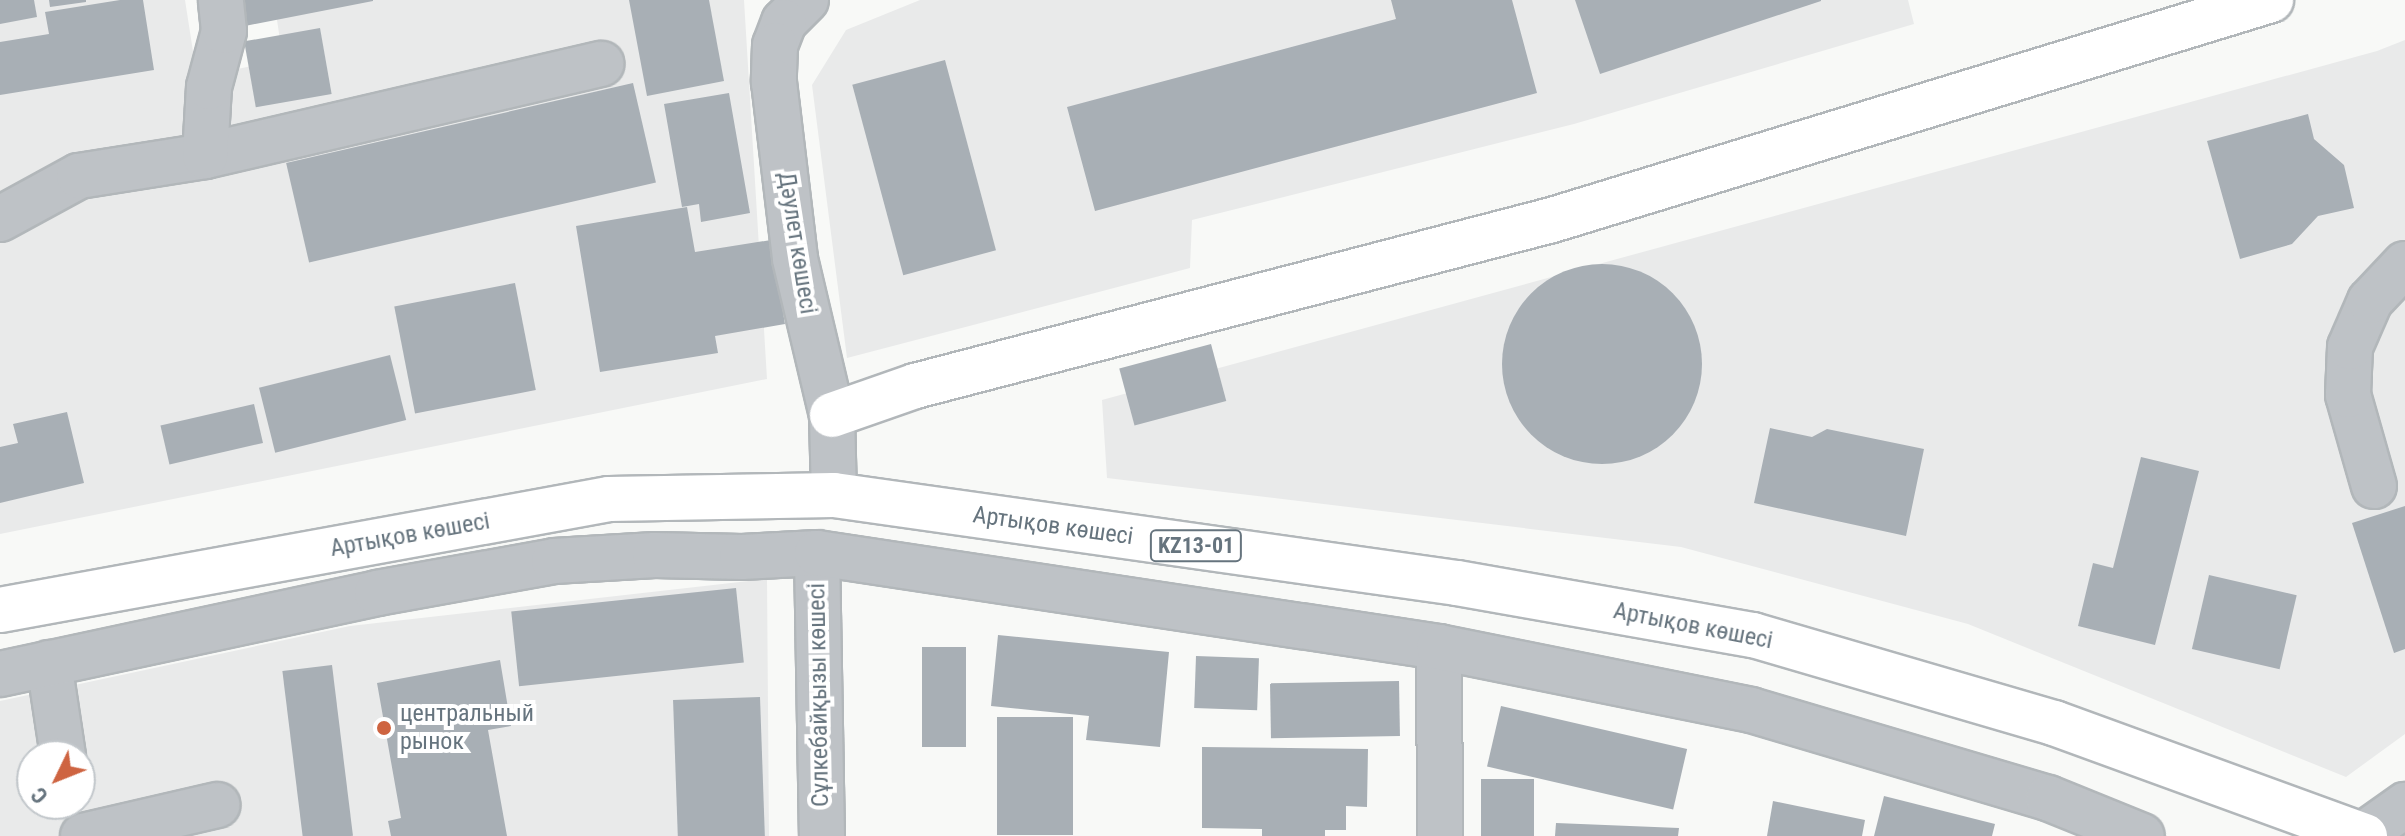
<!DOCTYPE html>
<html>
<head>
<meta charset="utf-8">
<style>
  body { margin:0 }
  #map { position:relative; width:2405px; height:836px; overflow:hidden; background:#f8f9f7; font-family:"Roboto Condensed",sans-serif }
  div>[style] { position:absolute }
  .built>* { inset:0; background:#e9eaea }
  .building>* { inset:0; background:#a8afb5; transform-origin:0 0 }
  .round { border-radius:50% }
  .roads { filter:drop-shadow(2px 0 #b2b7ba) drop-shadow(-2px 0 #b2b7ba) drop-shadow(0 2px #b2b7ba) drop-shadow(0 -2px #b2b7ba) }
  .minor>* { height:44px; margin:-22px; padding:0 22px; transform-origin:22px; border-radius:22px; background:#bec2c6 }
  .major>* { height:44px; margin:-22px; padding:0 22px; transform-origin:22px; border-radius:22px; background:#fff }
  .highway>* { height:44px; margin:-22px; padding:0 22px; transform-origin:22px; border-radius:22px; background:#fff }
  .dots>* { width:22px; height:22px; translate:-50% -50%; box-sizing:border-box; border:4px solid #fff; border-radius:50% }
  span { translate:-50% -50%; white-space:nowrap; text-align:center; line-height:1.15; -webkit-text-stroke:8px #fff; paint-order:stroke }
  .shield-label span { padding:2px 6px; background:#fff; border:2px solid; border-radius:6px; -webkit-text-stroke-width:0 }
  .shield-label { font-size:22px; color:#66747e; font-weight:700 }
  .street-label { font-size:24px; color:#66747e }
  .poi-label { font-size:24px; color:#66747e }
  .left { translate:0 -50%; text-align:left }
  .north { position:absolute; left:16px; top:740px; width:80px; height:80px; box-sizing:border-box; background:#fff; border:2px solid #c2c7cb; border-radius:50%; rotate:227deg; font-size:22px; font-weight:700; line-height:32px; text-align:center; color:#66747e }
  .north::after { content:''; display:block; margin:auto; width:28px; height:36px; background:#ce6441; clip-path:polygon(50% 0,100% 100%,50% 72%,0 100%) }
</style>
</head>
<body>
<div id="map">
  <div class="built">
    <div style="clip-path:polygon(0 0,185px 0,197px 77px,283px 60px,274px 0,744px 0,767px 379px,0 534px)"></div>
    <div style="clip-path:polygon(920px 0,1908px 0,1914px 24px,1574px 124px,1192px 220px,1190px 268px,847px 358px,812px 85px,846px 30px)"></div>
    <div style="clip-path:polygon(2405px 40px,2405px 734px,2346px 777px,1968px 624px,1681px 547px,1107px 478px,1102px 400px,2377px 51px)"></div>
    <div style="clip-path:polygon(evenodd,767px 579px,769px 836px,0 836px,0 701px,350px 626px,767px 579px,32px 756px,80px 756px,80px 804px,32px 804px,32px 756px)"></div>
  </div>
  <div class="building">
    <div style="clip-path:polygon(0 0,34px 0,37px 17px,0 24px)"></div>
    <div style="clip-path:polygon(49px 0,86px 0,86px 2px,50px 7px)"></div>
    <div style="clip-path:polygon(120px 0,143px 0,154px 70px,0 95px,0 42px,49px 34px,45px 12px)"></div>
    <div style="clip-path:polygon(240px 0,373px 0,373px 1px,245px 26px)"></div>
    <div style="clip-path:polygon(629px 0,709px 0,724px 81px,647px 96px)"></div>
    <div style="clip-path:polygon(1391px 0,1512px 0,1537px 93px,1095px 211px,1067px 107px,1396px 19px)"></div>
    <div style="clip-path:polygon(1575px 0,1821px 0,1821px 1px,1600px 74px)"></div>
    <div style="left:320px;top:28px;width:67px;height:77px;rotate:80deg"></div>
    <div style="left:945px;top:60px;width:197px;height:96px;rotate:75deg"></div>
    <div style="left:633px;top:83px;width:102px;height:356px;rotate:77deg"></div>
    <div style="clip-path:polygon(729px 93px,750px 213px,701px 222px,699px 204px,682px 207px,664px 104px)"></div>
    <div style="clip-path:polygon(2308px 114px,2314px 139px,2344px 165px,2354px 208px,2318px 216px,2292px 244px,2240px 259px,2207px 141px)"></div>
    <div style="clip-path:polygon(687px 207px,695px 252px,771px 240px,785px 324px,715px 336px,718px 353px,600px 372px,576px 226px)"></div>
    <div class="round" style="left:1502px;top:264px;width:200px;height:200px"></div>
    <div style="left:515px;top:283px;width:109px;height:123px;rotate:79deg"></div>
    <div style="left:1211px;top:344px;width:59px;height:95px;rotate:75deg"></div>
    <div style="left:390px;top:355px;width:67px;height:135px;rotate:76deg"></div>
    <div style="left:254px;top:404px;width:40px;height:96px;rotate:77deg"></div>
    <div style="clip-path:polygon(67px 412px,84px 483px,0 503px,0 447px,18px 443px,13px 424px)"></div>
    <div style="clip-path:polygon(1770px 428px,1812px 437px,1827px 429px,1924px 449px,1906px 536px,1754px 503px)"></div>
    <div style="clip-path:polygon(2141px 457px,2199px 471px,2155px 645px,2078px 626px,2093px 563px,2113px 568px)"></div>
    <div style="clip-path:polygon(2405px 506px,2405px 649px,2394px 653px,2352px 523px)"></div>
    <div style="left:2209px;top:575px;width:90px;height:76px;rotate:13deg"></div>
    <div style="left:736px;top:588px;width:75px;height:226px;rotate:84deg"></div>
    <div style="clip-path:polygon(998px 635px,1169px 652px,1160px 747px,1086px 740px,1089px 716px,991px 706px)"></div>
    <div style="left:922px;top:647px;width:44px;height:100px"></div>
    <div style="left:1196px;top:656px;width:63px;height:52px;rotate:2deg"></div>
    <div style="clip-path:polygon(500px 660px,511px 726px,488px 730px,507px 836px,391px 836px,388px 821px,401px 818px,377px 683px)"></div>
    <div style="left:332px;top:665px;width:172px;height:50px;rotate:83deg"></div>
    <div style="left:1399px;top:681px;width:55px;height:129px;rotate:89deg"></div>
    <div style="left:760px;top:697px;width:139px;height:87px;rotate:88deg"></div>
    <div style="left:1501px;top:706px;width:191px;height:62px;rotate:13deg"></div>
    <div style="left:997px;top:717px;width:76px;height:118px"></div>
    <div style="clip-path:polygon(1202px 747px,1368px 749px,1367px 807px,1346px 806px,1346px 830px,1325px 830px,1325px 836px,1262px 836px,1262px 829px,1202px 828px)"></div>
    <div style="left:1481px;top:779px;width:53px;height:57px"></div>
    <div style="clip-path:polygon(1884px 796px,1995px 824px,1992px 836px,1874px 836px)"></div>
    <div style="clip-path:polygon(1773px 801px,1865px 820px,1862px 836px,1767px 836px)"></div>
    <div style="clip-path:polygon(1556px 823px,1679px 828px,1678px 836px,1555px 836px)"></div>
  </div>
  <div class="roads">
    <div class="minor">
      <div style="left:806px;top:0;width:31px;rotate:135deg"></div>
      <div style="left:784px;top:22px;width:25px;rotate:111deg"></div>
      <div style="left:775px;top:45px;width:37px;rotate:92deg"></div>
      <div style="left:774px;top:82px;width:178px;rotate:83.2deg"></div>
      <div style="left:795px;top:259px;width:160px;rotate:76.7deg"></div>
      <div style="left:832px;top:415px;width:80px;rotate:88.6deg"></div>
      <div style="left:205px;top:156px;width:407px;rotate:-13.1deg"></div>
      <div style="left:0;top:219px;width:90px;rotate:-28.6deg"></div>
      <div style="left:79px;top:176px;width:128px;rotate:-9deg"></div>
      <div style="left:205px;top:156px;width:69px;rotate:-86.7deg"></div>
      <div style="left:209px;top:87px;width:58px;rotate:-75deg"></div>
      <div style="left:224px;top:31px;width:31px;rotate:-96deg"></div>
      <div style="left:2374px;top:486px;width:95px;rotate:-105.9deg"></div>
      <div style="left:2348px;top:395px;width:48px;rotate:-87.6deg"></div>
      <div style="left:2350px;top:347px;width:50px;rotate:-66.5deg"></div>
      <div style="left:2370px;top:301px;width:51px;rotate:-46.6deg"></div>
      <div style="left:817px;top:553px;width:283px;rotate:89deg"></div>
      <div style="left:1439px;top:647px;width:189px;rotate:89.7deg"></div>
      <div style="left:49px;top:663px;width:94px;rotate:81.4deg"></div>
      <div style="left:0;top:674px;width:386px;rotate:-12.1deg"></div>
      <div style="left:377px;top:593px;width:180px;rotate:-10.2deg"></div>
      <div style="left:554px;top:561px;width:101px;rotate:-3.4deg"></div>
      <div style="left:655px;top:555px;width:87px;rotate:1.3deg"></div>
      <div style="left:742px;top:557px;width:75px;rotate:-3.1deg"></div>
      <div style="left:817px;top:553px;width:629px;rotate:8.59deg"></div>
      <div style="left:1439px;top:647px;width:318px;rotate:11.4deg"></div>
      <div style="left:1751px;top:710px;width:310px;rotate:16.5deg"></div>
      <div style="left:2048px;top:798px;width:101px;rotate:22deg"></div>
      <div style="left:2363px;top:835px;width:52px;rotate:-35.5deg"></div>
      <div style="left:83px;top:836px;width:138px;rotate:-13deg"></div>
    </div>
    <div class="major">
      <div style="left:832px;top:415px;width:88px;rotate:-19.3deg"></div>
      <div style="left:915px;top:386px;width:658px;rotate:-14.61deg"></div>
      <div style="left:1552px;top:220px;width:752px;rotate:-17.01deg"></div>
    </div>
    <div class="highway">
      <div style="left:0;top:610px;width:619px;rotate:-10.33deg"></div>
      <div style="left:609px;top:499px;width:225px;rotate:-1deg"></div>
      <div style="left:834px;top:495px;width:629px;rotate:8.04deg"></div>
      <div style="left:1457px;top:583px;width:301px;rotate:10deg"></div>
      <div style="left:1753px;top:635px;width:314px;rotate:16.3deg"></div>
      <div style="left:2054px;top:723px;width:331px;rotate:20deg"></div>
    </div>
  </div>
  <div class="dots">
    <div style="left:384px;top:728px;background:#ce6441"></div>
  </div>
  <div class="shield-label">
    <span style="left:1196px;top:546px">KZ13-01</span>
  </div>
  <div class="street-label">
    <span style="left:797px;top:243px;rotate:81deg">Дәулет көшесі</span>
    <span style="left:1053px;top:526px;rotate:8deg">Артықов көшесі</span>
    <span style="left:410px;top:535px;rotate:-10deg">Артықов көшесі</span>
    <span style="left:1693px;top:626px;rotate:11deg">Артықов көшесі</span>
    <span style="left:819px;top:695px;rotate:-91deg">Сұлкебайқызы көшесі</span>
  </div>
  <div class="poi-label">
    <span class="left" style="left:400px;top:728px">центральный<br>рынок</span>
  </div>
  <div class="north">С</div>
</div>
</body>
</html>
